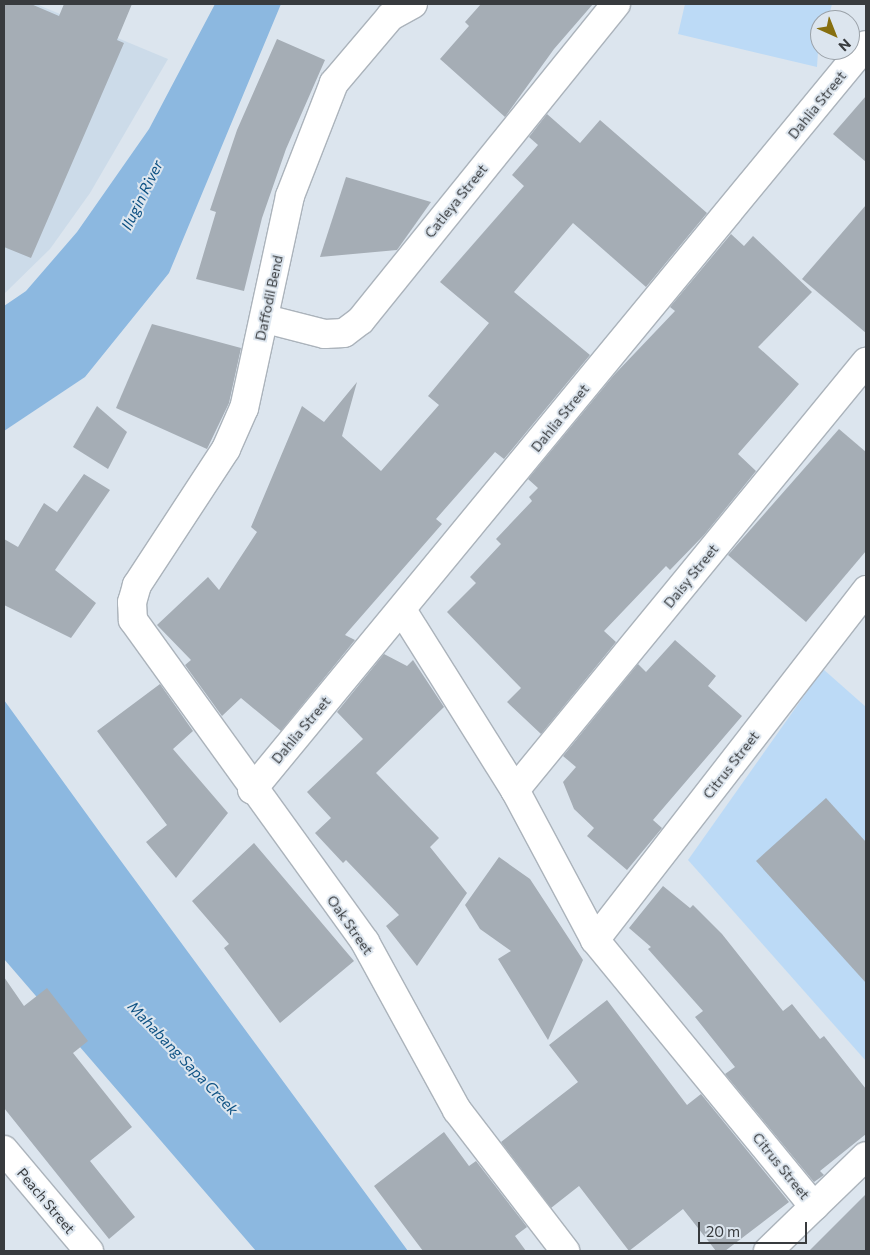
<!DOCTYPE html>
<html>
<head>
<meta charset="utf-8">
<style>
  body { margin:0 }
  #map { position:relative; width:870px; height:1255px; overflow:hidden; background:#dce5ee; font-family:Commissioner,sans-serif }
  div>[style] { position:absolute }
  .built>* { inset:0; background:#ccdbe9 }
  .green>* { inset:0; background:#bcdaf6 }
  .water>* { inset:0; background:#8cb8e0 }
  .building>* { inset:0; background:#a5adb5 }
  .roads { filter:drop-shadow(1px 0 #abb3bb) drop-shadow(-1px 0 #abb3bb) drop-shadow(0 1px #abb3bb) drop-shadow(0 -1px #abb3bb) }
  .minor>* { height:28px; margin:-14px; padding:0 14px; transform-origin:14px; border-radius:14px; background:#fff }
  span { translate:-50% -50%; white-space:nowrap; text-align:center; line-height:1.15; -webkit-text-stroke:4px #dce5ee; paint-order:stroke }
  .street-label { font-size:14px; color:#383b3e }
  .water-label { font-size:15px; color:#0d5183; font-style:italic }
  .frame { position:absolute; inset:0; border:5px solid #383b3e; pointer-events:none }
  .north { position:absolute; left:810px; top:10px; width:50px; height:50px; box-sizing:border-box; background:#dce5ee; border:1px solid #9aa1a8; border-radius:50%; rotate:136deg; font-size:14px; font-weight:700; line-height:20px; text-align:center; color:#383b3e }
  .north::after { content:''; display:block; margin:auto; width:18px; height:22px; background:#876f0f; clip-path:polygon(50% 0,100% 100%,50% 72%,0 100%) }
  .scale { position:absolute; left:698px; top:1222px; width:109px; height:22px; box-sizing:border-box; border:2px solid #383b3e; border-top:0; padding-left:6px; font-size:15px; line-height:18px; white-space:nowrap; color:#383b3e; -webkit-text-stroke:4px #dce5ee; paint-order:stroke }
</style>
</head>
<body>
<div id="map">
  <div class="built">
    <div style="clip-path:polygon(4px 4px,36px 4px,168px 59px,90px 193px,50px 249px,4px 294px)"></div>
  </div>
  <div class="green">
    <div style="clip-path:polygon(685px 4px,832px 4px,828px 20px,820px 20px,817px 67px,678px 34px)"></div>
    <div style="clip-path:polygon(823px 669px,866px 707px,866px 1061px,688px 860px)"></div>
  </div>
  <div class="water">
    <div style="clip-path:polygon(215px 4px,281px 4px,169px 273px,85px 377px,4px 431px,4px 306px,26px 291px,77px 232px,149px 129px)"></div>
    <div style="clip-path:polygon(4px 700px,104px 838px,408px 1251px,256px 1251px,4px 959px)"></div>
  </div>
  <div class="building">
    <div style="clip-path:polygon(4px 4px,31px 4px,59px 16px,64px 4px,132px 4px,117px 40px,124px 43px,31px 258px,4px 247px)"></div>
    <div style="clip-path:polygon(481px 4px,593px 4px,554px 49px,505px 117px,440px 59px,469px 26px,465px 22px)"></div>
    <div style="clip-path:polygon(277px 39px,325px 60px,286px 149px,262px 218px,244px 291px,196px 279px,216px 212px,210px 210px,237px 130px)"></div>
    <div style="clip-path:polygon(866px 96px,866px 162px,833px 134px)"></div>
    <div style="clip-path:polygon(547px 114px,580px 143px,600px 120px,707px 213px,646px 287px,573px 223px,514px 292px,590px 355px,504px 459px,495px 452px,436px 519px,442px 524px,345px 635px,355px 640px,281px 731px,241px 698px,222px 716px,185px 665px,191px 660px,157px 625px,208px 577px,219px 590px,257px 532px,251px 527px,302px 406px,324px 422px,357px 382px,342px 436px,381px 471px,439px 405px,428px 396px,489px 323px,440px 282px,524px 186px,512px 175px,538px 145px,529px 137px)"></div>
    <div style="clip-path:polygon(346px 177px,431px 202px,397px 250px,320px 257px)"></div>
    <div style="clip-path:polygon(866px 205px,866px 333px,802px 279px)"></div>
    <div style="clip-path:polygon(731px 234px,744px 246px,753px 236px,812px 292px,758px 347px,799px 384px,738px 454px,756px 471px,704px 535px,670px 570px,666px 566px,604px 631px,616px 642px,541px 734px,507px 702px,521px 688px,447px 612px,476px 583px,470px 577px,501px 544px,496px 539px,532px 501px,529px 497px,538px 488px,528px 479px,614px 375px,675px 311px,670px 307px)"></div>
    <div style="clip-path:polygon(152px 324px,241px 348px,229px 403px,207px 449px,116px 408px)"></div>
    <div style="clip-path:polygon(97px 406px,127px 432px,108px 469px,73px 447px)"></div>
    <div style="clip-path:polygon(839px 429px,866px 452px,866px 551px,806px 622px,728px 555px)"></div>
    <div style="clip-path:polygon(84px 474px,110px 490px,55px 570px,96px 603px,71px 638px,4px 605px,4px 539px,18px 547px,44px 503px,57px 512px)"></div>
    <div style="clip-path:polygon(675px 640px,716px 676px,708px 686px,742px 716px,653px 820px,662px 828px,627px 870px,587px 836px,594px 828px,574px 809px,563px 782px,576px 767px,563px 756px,638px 664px,646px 672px)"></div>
    <div style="clip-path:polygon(384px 654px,407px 666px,413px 660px,444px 707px,376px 773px,439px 838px,430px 847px,467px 893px,417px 966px,386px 926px,399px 915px,346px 860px,343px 863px,315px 833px,331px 818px,307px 792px,363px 739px,337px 712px)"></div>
    <div style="clip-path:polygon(160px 684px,193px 731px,173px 749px,228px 813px,176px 878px,146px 842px,167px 825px,97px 731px)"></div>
    <div style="clip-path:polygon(826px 798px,866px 842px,866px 983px,756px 861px)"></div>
    <div style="clip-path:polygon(254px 843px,354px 961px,280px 1023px,224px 948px,229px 944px,192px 901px)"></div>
    <div style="clip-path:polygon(499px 857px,530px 879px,583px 960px,548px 1040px,498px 959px,511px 951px,480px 929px,465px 905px)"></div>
    <div style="clip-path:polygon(663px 886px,690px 908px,693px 905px,722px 934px,783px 1011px,792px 1004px,820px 1039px,824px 1036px,866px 1089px,866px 1134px,820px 1171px,824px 1175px,814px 1182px,725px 1074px,735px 1067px,695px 1017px,703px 1011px,648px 949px,651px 947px,629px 928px)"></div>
    <div style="clip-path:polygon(4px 977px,24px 1006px,47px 988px,88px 1041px,73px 1053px,132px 1127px,90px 1161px,135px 1217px,109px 1239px,4px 1108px)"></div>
    <div style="clip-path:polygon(607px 1000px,687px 1105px,701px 1094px,789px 1202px,725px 1251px,716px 1251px,683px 1209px,629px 1251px,579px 1186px,551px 1208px,501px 1142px,578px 1082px,549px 1045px)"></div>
    <div style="clip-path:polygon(444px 1132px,469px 1166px,476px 1161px,527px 1227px,515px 1236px,526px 1251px,423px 1251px,374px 1186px)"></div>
    <div style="clip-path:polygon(866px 1194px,866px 1251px,809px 1251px)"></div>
  </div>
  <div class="roads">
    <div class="minor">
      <div style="left:413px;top:4px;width:26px;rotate:151deg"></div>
      <div style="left:390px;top:17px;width:87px;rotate:130.3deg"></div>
      <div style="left:334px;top:83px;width:121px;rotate:111.3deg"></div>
      <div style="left:290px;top:196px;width:217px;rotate:102.2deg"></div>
      <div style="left:244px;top:408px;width:45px;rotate:113.7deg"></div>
      <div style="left:226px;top:449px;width:163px;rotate:123.2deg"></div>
      <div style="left:137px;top:585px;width:18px;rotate:106deg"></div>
      <div style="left:132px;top:602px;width:18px;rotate:87deg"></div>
      <div style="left:133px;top:620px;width:397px;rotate:54.2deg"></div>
      <div style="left:365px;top:942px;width:192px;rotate:61.3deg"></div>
      <div style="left:457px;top:1110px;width:178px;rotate:52.5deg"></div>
      <div style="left:266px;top:319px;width:61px;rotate:14.3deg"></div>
      <div style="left:325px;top:334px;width:19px;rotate:-3deg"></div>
      <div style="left:344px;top:333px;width:21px;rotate:-37deg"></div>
      <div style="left:361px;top:320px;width:406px;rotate:-51.1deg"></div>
      <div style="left:402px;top:610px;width:213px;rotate:57.9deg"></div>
      <div style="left:515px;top:790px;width:170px;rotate:61.9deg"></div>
      <div style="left:595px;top:940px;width:345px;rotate:50.6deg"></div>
      <div style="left:252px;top:790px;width:965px;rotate:-50.51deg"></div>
      <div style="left:515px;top:790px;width:554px;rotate:-50.65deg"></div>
      <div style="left:595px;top:940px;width:443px;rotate:-52.2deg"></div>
      <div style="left:4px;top:1150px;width:132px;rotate:49.9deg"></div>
      <div style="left:768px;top:1251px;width:136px;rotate:-44.1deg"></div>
    </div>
  </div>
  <div class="street-label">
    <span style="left:817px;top:105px;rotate:-51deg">Dahlia Street</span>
    <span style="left:456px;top:201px;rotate:-51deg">Catleya Street</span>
    <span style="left:269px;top:298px;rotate:-78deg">Daffodil Bend</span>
    <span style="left:560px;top:418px;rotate:-51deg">Dahlia Street</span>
    <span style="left:691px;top:576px;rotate:-51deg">Daisy Street</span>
    <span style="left:301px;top:730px;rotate:-50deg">Dahlia Street</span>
    <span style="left:731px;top:765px;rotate:-52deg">Citrus Street</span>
    <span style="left:350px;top:925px;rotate:55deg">Oak Street</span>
    <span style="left:781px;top:1166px;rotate:51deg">Citrus Street</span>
    <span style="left:46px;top:1201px;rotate:50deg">Peach Street</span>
  </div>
  <div class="water-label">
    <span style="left:142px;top:195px;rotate:-64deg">Ilugin River</span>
    <span style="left:183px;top:1058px;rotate:46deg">Mahabang Sapa Creek</span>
  </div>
  <div class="frame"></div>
  <div class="north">N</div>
  <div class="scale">20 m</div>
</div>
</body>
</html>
